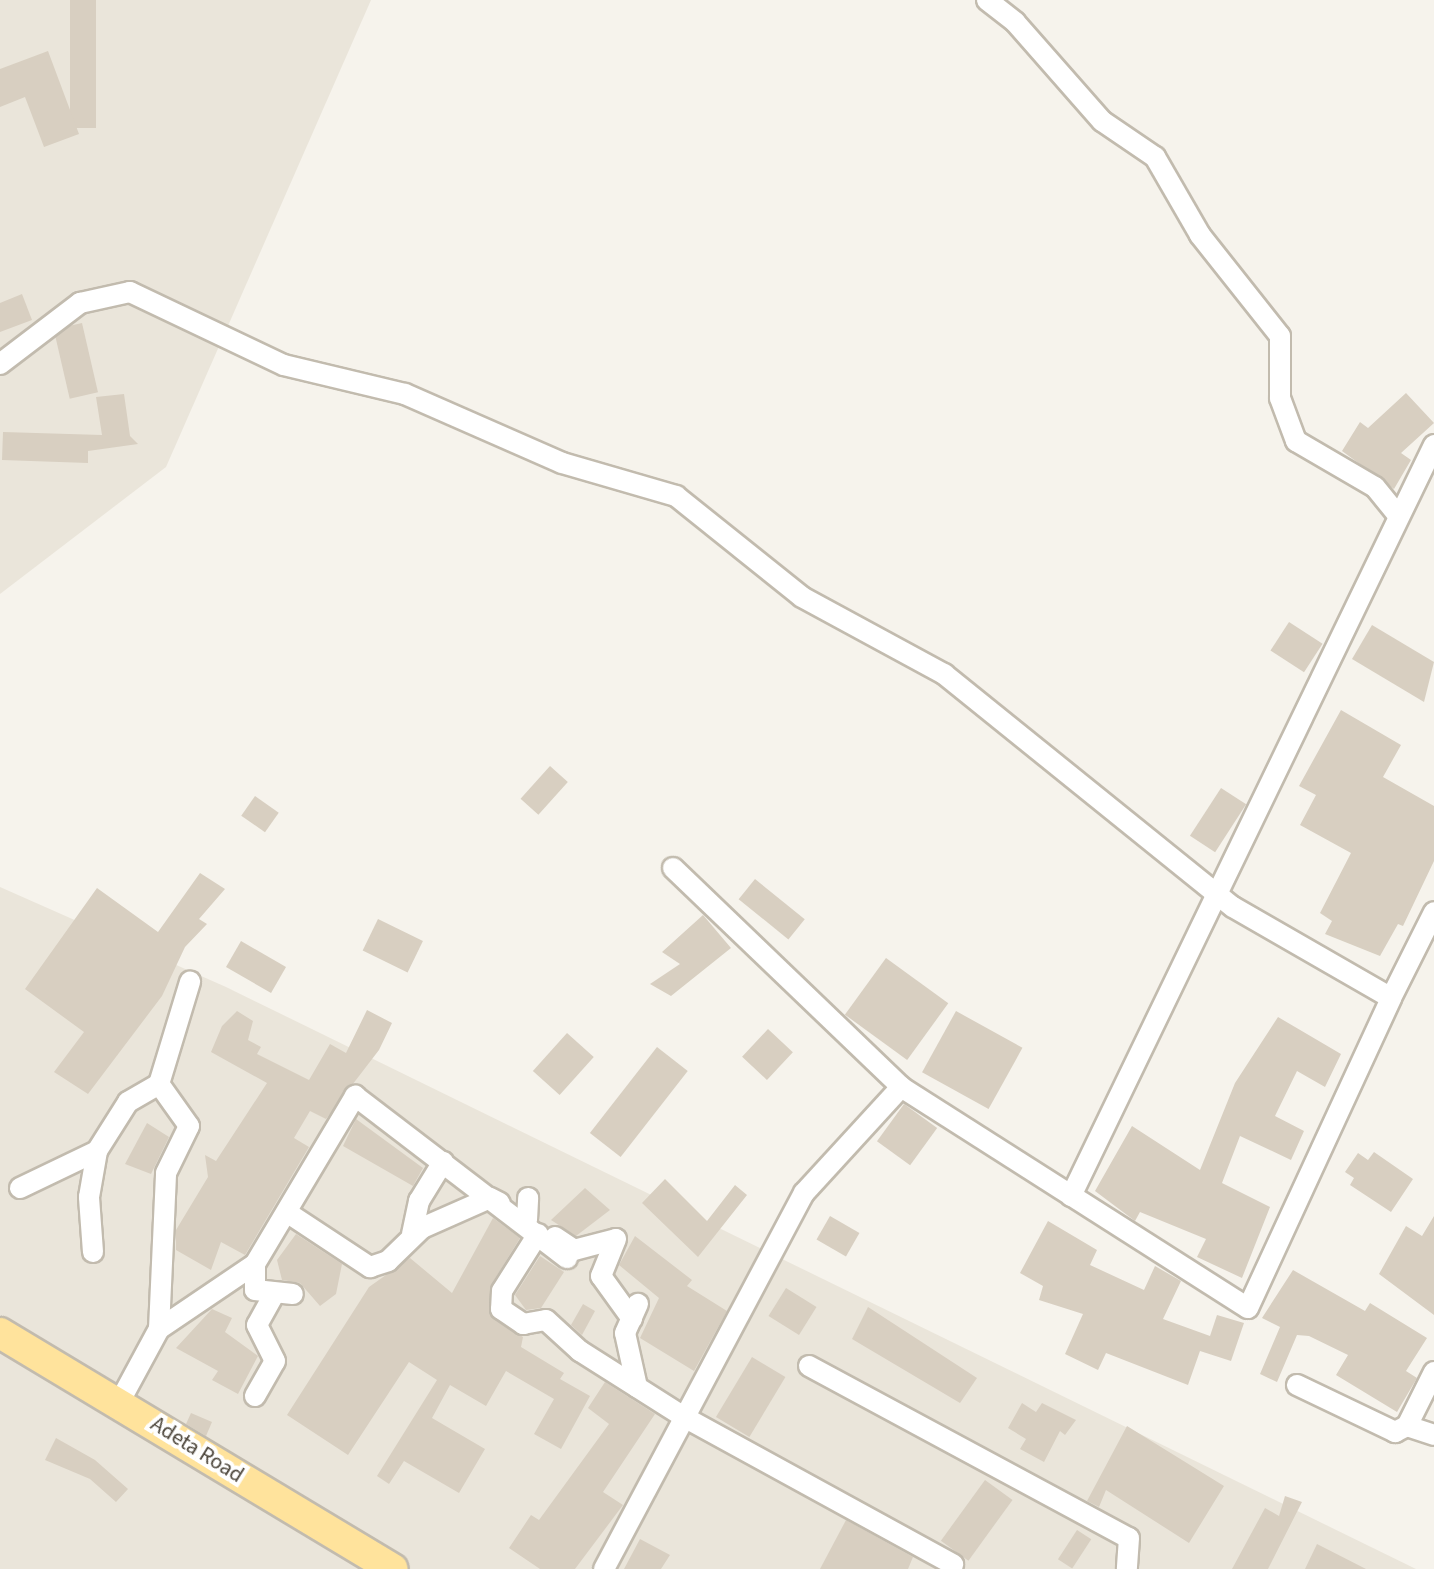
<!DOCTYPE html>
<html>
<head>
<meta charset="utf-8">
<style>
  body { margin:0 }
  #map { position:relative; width:1434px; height:1569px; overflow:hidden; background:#f6f3ec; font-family:"Source Sans 3",sans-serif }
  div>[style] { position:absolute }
  .residential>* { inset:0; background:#eae5da }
  .building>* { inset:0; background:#d8cfc1; transform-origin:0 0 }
  .roads { filter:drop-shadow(2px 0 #c2bbae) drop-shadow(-2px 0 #c2bbae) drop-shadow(0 2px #c2bbae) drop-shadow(0 -2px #c2bbae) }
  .street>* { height:20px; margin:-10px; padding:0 10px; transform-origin:10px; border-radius:10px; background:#fff }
  .primary>* { height:30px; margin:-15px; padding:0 15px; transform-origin:15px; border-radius:15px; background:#ffe39c }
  span { translate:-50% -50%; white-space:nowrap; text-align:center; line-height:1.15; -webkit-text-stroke:8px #fff; paint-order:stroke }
  .street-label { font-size:22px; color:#4b4439 }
</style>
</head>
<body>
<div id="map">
  <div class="residential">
    <div style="clip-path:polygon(0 0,371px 0,166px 467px,0 594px)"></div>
    <div style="clip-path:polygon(0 887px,226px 987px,1416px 1569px,0 1569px)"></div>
  </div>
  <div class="building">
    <div style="left:70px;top:0;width:26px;height:128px"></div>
    <div style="clip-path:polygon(48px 51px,79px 134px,44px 147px,25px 97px,0 107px,0 69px)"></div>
    <div style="clip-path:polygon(22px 294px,32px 320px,0 332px,0 303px)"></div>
    <div style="left:82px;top:323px;width:71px;height:29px;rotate:77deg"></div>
    <div style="clip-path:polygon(1406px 393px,1434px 423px,1401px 453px,1411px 460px,1394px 489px,1342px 451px,1360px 422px,1368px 428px)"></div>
    <div style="clip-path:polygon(124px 394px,130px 436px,138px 444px,88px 451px,88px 463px,2px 460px,3px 432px,102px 435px,96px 397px)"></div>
    <div style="left:1289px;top:622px;width:40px;height:34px;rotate:33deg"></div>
    <div style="clip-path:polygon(1372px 625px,1434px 662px,1424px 702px,1352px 659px)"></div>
    <div style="clip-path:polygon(1341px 710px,1401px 745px,1383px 777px,1434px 806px,1434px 861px,1403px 926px,1398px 924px,1380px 956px,1325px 934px,1332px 921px,1320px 913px,1351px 853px,1300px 825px,1316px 795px,1299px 786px)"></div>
    <div style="left:550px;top:766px;width:24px;height:44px;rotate:42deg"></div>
    <div style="left:1221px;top:788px;width:30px;height:57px;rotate:33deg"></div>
    <div style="left:255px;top:796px;width:29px;height:24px;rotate:35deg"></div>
    <div style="clip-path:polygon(200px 873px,225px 889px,199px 919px,207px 924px,185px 947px,162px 996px,88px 1094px,54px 1072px,84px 1032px,25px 989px,97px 888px,158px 932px)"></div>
    <div style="left:755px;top:879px;width:64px;height:26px;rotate:39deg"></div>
    <div style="clip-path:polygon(703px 915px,731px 948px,671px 996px,650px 984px,680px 964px,662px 952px)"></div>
    <div style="left:378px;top:919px;width:50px;height:35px;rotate:26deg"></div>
    <div style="left:241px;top:941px;width:52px;height:30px;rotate:30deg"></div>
    <div style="left:886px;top:958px;width:77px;height:70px;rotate:36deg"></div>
    <div style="clip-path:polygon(367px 1010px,392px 1023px,379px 1050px,326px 1119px,310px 1111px,294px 1138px,309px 1147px,245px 1255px,221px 1242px,211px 1270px,176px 1250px,176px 1230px,208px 1177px,205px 1155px,216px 1161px,267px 1083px,211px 1052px,222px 1026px,237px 1011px,253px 1021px,248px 1040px,261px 1047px,257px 1054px,309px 1080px,330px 1044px,346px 1053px)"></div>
    <div style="left:956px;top:1011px;width:76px;height:70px;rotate:29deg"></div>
    <div style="clip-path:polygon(1278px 1017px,1341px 1054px,1325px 1087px,1297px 1071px,1275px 1116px,1304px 1131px,1291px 1160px,1240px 1136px,1222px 1183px,1270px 1207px,1242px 1278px,1197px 1257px,1206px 1239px,1140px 1212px,1135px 1221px,1095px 1191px,1132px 1126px,1200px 1170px,1235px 1083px)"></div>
    <div style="left:768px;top:1029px;width:34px;height:38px;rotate:43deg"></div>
    <div style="left:567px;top:1033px;width:36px;height:51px;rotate:42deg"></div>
    <div style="left:657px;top:1047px;width:39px;height:109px;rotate:38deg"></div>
    <div style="left:904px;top:1104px;width:41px;height:46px;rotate:36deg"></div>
    <div style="clip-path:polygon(356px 1119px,423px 1168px,413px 1186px,343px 1146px)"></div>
    <div style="clip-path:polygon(147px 1123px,169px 1137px,151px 1174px,125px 1164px)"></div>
    <div style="clip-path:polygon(1374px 1152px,1413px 1179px,1391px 1212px,1350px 1185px,1354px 1178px,1345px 1172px,1358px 1153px,1368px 1160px)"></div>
    <div style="clip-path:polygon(665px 1179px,707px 1221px,735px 1185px,747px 1195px,698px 1257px,642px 1203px)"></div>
    <div style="clip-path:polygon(585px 1188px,610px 1210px,576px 1236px,551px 1220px)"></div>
    <div style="left:830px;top:1216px;width:34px;height:27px;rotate:30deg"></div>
    <div style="clip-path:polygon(1434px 1216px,1434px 1315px,1379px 1274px,1406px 1226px,1422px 1236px)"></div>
    <div style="clip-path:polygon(493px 1218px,520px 1238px,491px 1285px,490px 1315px,523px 1337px,521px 1347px,564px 1373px,560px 1379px,590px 1396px,561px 1449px,534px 1434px,554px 1399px,506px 1371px,486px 1406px,450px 1385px,432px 1418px,485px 1449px,459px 1493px,404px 1461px,389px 1484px,377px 1476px,437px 1380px,409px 1362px,348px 1455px,287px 1415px,369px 1287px,410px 1258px,452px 1293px)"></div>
    <div style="clip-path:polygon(1048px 1221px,1097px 1250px,1090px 1265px,1144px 1290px,1155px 1266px,1181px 1281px,1163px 1319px,1210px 1336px,1217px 1315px,1244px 1323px,1231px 1361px,1200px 1351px,1188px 1385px,1106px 1353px,1098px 1370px,1065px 1354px,1083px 1314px,1039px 1300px,1043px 1286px,1020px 1273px)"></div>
    <div style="clip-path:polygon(296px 1234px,342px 1264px,336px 1294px,320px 1306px,300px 1283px,282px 1280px,277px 1260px)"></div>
    <div style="clip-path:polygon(635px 1236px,692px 1280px,687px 1286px,727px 1311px,694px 1371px,640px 1338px,659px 1298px,619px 1265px)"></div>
    <div style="clip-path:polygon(540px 1256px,564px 1272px,541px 1308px,526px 1310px,515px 1295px)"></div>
    <div style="clip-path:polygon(1293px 1270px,1365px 1311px,1370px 1303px,1427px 1338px,1406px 1371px,1417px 1378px,1397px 1412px,1336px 1375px,1348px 1355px,1309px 1336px,1297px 1335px,1277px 1382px,1260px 1374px,1280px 1327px,1262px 1318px)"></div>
    <div style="left:786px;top:1288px;width:36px;height:33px;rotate:32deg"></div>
    <div style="clip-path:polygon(583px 1304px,595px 1311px,582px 1335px,571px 1325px)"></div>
    <div style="clip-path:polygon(868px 1307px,977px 1378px,960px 1403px,852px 1339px)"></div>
    <div style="clip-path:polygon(212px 1309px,232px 1318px,225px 1332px,258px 1356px,238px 1394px,212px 1380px,218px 1371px,176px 1348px)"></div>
    <div style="left:752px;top:1357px;width:39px;height:70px;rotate:31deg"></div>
    <div style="clip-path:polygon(605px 1382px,655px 1414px,603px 1492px,623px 1505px,575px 1569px,540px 1569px,509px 1548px,531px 1515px,539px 1520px,609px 1424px,588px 1408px)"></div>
    <div style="clip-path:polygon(1022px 1403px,1036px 1412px,1042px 1403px,1076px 1420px,1065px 1435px,1060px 1431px,1044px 1462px,1020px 1449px,1026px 1439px,1008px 1428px)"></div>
    <div style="clip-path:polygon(191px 1413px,212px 1422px,206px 1436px,186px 1424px)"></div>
    <div style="clip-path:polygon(1127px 1426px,1224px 1486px,1189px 1543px,1106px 1490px,1099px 1507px,1087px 1501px)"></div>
    <div style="clip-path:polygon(56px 1438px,95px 1460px,128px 1489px,116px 1502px,90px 1479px,45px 1460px)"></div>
    <div style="left:985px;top:1480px;width:34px;height:75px;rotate:36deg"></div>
    <div style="clip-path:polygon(1285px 1496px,1302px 1502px,1268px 1569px,1232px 1569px,1265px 1508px,1279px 1516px)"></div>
    <div style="clip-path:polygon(846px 1520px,913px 1557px,908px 1569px,820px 1569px)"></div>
    <div style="left:1077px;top:1530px;width:17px;height:35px;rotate:33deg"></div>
    <div style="clip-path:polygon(640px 1539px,670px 1555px,661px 1569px,624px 1569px)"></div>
    <div style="clip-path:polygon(1317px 1544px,1366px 1569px,1305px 1569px)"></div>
  </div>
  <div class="roads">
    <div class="street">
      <div style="left:987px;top:0;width:36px;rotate:38deg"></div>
      <div style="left:1015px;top:22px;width:132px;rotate:48.7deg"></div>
      <div style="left:1102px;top:121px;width:64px;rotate:34.2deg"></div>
      <div style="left:1155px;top:157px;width:90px;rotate:60deg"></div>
      <div style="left:1200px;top:235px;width:129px;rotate:51.6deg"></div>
      <div style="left:1280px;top:336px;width:62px;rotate:90deg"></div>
      <div style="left:1280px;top:398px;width:46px;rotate:69.6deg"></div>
      <div style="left:1296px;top:441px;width:91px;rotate:30.2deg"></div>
      <div style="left:1375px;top:487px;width:38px;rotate:51deg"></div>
      <div style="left:0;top:364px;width:101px;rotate:-37.3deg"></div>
      <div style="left:80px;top:303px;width:51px;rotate:-12.4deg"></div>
      <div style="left:130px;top:292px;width:170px;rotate:25.4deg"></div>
      <div style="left:284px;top:365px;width:124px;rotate:13.5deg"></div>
      <div style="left:405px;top:394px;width:171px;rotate:23.7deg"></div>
      <div style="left:562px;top:463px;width:119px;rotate:16.1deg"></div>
      <div style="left:676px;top:496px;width:161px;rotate:38.7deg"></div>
      <div style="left:802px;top:597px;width:162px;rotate:28.5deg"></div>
      <div style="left:944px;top:674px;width:371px;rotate:38.9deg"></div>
      <div style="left:1233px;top:907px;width:182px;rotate:29.9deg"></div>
      <div style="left:1391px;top:998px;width:96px;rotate:-63.4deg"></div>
      <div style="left:673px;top:868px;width:316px;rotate:43.8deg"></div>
      <div style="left:901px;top:1087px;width:411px;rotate:32.5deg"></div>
      <div style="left:1248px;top:1308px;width:341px;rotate:-65.2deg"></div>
      <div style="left:20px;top:1188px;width:85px;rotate:-25.7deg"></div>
      <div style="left:97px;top:1151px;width:58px;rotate:-57.7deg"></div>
      <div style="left:128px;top:1102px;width:36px;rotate:-30deg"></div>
      <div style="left:1071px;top:1196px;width:834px;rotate:-64.2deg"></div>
      <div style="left:291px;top:1215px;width:95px;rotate:33.4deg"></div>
      <div style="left:370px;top:1267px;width:19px;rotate:-18deg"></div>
      <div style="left:388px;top:1261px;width:47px;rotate:-44.1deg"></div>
      <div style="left:422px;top:1228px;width:74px;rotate:-23.8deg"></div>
      <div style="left:490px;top:1198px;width:11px;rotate:27deg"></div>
      <div style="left:527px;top:1220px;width:22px;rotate:-87deg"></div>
      <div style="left:412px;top:1234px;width:34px;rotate:-78deg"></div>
      <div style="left:419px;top:1201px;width:46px;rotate:-58.4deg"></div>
      <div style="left:538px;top:1234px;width:67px;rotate:122.3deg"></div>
      <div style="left:502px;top:1291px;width:18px;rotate:93deg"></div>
      <div style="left:501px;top:1309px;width:27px;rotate:34deg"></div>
      <div style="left:523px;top:1324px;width:23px;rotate:-10deg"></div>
      <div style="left:546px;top:1320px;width:46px;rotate:42.4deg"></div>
      <div style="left:580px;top:1351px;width:123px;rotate:32.4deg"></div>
      <div style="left:684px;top:1417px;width:307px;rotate:28.7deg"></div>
      <div style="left:555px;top:1237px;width:23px;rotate:34deg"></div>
      <div style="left:574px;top:1250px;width:43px;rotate:-14.7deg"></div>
      <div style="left:616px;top:1239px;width:40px;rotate:112deg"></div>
      <div style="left:601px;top:1276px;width:53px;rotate:54.2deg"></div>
      <div style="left:93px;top:1252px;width:55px;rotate:-94.2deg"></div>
      <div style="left:89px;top:1197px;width:47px;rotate:-80.1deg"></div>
      <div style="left:255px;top:1264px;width:26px;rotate:90deg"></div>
      <div style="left:255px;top:1290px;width:38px;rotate:6deg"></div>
      <div style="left:159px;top:1329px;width:116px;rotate:-34.1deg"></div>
      <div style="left:255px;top:1264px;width:196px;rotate:-59.2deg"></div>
      <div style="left:355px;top:1096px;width:267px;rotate:37.4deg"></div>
      <div style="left:809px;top:1366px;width:363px;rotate:28.3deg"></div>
      <div style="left:1129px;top:1538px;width:31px;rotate:94deg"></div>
      <div style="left:1434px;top:1372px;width:60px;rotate:116.6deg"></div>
      <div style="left:1407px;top:1426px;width:28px;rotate:18deg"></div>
      <div style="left:1297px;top:1385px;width:109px;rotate:25.6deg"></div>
      <div style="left:1395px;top:1432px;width:13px;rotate:-27deg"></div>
      <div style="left:637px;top:1387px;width:55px;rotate:-102.5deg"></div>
      <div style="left:625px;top:1333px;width:32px;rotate:-66deg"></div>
      <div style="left:255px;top:1396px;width:40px;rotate:-60.3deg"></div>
      <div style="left:275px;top:1361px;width:40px;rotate:-116.6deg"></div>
      <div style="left:257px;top:1325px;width:33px;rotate:-61deg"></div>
      <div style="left:120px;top:1401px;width:82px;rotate:-61.6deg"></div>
      <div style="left:159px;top:1329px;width:156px;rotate:-87.4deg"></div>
      <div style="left:166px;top:1173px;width:52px;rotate:-63.9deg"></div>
      <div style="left:189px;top:1126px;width:52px;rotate:-125.5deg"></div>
      <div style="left:159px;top:1084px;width:107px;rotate:-73.1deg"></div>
      <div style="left:604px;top:1569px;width:426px;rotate:-62deg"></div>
      <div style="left:804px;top:1193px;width:144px;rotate:-47.5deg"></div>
    </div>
    <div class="primary">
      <div style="left:0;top:1333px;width:458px;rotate:31deg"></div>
    </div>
  </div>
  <div class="street-label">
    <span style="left:197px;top:1450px;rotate:32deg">Adeta Road</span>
  </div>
</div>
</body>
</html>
